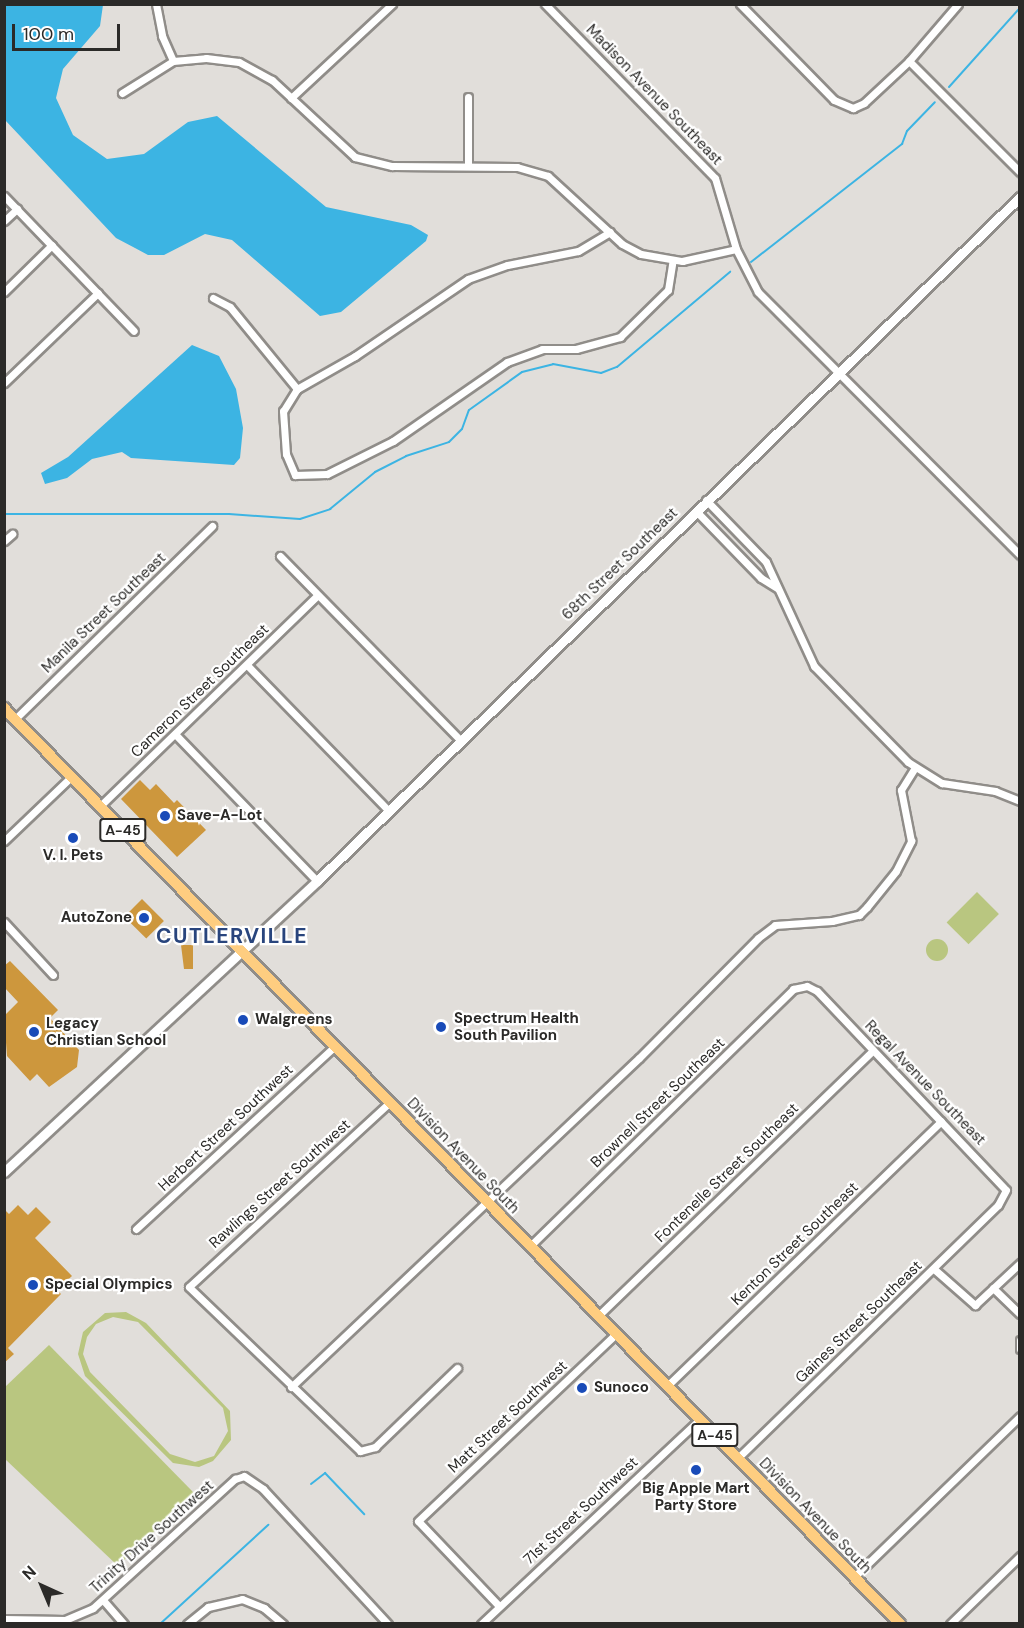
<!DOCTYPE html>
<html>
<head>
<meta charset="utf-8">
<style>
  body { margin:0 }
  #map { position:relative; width:1024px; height:1628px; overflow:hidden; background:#e1deda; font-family:"DM Sans",sans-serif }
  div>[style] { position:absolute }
  .green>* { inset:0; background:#b9c680; transform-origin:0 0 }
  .round { border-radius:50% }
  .water>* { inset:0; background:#3cb4e3 }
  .stream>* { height:2px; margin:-1px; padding:0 1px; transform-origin:1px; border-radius:1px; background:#3cb4e3 }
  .building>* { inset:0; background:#cd973d; transform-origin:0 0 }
  .roads { filter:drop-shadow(2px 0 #908d89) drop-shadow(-2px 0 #908d89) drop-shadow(0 2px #908d89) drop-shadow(0 -2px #908d89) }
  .minor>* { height:7px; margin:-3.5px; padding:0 3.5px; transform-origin:3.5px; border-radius:3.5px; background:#fff }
  .secondary>* { height:9px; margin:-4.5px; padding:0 4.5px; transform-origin:4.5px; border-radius:4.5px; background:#fff }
  .primary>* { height:10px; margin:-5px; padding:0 5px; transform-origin:5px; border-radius:5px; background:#fecd80 }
  .dots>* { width:16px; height:16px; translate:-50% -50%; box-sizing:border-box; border:3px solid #fff; border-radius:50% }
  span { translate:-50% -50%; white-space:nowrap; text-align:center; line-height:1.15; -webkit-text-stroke:4.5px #fff; paint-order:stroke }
  .shield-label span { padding:2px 4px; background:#fff; border:2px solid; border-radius:4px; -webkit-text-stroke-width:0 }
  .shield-label { font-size:14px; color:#2b2a28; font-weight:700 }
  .street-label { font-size:15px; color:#2b2a28 }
  .poi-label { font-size:15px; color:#2b2a28; font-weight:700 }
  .left { translate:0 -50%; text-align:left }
  .right { translate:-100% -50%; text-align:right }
  .district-label { font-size:21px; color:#29457d; font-weight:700; letter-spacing:1.5px }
  .frame { position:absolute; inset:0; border:6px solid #2b2a28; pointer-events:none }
  .north { position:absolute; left:12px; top:1556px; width:60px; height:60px; -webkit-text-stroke:4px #fff; paint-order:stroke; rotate:316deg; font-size:16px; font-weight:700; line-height:24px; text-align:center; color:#2b2a28 }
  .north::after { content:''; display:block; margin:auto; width:21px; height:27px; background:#2b2a28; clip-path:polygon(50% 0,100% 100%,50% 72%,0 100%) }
  .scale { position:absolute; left:12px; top:24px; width:108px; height:27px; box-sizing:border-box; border:3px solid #2b2a28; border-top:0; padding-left:8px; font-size:18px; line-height:21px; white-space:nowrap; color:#2b2a28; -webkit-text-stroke:4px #fff; paint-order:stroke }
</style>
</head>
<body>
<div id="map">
  <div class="green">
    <div style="left:977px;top:892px;width:31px;height:43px;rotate:45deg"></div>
    <div class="round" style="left:926px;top:939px;width:22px;height:22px"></div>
    <div style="clip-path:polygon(evenodd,126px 1312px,146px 1323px,230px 1411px,231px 1440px,213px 1461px,199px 1467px,173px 1463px,85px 1376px,78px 1354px,83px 1332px,105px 1313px,126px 1312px,113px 1317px,138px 1322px,223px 1408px,228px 1431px,214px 1456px,195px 1462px,170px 1454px,90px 1372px,83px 1354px,87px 1337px,96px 1324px,113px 1317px)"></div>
    <div style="clip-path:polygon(49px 1345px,194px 1493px,118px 1566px,5px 1459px,5px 1387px)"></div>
  </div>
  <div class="water">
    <div style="clip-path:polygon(5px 4px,103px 5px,100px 26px,63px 69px,56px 98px,73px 135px,107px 159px,144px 154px,188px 122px,217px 116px,326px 207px,411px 225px,428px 235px,426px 241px,341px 312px,320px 316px,232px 240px,205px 234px,164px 255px,148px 255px,135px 248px,116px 238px,5px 120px)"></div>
    <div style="clip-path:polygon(192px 345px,219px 356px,236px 389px,243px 428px,240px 458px,234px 465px,131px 458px,122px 452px,92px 459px,67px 478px,45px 484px,41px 473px,68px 457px)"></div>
  </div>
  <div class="stream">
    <div style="left:949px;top:87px;width:106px;rotate:-48.1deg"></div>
    <div style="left:751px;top:262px;width:192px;rotate:-38deg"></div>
    <div style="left:902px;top:144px;width:14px;rotate:-69deg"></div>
    <div style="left:907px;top:131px;width:40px;rotate:-46deg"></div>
    <div style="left:4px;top:514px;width:225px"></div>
    <div style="left:229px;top:514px;width:71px;rotate:4deg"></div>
    <div style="left:300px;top:519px;width:32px;rotate:-18deg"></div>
    <div style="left:330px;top:509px;width:58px;rotate:-39.4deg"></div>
    <div style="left:375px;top:472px;width:35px;rotate:-27deg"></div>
    <div style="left:406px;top:456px;width:45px;rotate:-18deg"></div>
    <div style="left:449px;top:442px;width:18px;rotate:-45deg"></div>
    <div style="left:462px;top:429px;width:20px;rotate:-70deg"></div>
    <div style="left:469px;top:410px;width:65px;rotate:-35.6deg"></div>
    <div style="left:522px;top:372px;width:32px;rotate:-14deg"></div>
    <div style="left:553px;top:364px;width:49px;rotate:10.6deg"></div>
    <div style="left:601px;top:373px;width:17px;rotate:-21deg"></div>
    <div style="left:617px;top:367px;width:148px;rotate:-40.1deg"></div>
    <div style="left:311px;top:1484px;width:18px;rotate:-38deg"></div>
    <div style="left:325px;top:1473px;width:57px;rotate:46.4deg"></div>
    <div style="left:160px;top:1624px;width:147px;rotate:-42.5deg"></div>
  </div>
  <div class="building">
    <div style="clip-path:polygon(140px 780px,150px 790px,156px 784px,174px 803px,177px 800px,206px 830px,177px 857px,121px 799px)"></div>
    <div style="left:142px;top:899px;width:31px;height:25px;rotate:45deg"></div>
    <div style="clip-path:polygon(181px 945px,193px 945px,193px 969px,184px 969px)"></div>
    <div style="clip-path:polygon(10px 961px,58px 1010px,50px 1018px,79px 1050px,77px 1067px,49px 1087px,37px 1074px,30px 1081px,7px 1056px,4px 1016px,18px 1002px,4px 987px,4px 966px)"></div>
    <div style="clip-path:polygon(18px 1205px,28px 1215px,36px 1207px,51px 1222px,35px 1238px,72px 1276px,57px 1290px,61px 1294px,8px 1348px,14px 1354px,4px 1363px,4px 1209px,9px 1214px)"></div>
  </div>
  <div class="roads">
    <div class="minor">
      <div style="left:156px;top:4px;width:33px;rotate:79deg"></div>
      <div style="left:162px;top:36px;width:27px;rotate:66deg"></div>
      <div style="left:545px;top:4px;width:243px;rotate:45.7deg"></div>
      <div style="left:715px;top:178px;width:74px;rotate:73.5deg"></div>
      <div style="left:736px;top:249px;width:48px;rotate:62.9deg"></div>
      <div style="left:758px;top:292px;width:371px;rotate:45.1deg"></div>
      <div style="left:740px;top:4px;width:134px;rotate:45.6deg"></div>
      <div style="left:834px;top:100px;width:21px;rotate:23deg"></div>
      <div style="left:853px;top:108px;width:12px;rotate:-24deg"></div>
      <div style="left:864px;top:103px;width:62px;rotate:-43deg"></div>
      <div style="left:909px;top:61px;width:75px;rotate:-49.3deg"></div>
      <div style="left:909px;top:61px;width:157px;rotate:45deg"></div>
      <div style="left:122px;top:93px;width:60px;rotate:-32.1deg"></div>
      <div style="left:173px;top:61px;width:33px;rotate:-5deg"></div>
      <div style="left:206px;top:58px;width:33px;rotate:7deg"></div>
      <div style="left:239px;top:62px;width:38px;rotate:29deg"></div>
      <div style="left:272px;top:80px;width:113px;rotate:42.9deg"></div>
      <div style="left:355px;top:157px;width:38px;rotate:14deg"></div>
      <div style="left:392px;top:166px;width:125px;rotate:0.5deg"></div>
      <div style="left:517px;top:167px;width:32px;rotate:16deg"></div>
      <div style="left:548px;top:176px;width:100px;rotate:42.6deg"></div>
      <div style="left:622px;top:244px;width:21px;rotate:28deg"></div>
      <div style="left:641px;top:254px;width:42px;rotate:9.7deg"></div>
      <div style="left:682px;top:261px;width:55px;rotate:-12.5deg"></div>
      <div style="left:291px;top:98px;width:138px;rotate:-42.9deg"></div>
      <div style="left:468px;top:164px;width:67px;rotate:-90deg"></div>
      <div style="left:4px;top:196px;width:187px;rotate:46.1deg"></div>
      <div style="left:4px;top:221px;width:18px;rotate:-43deg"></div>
      <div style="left:610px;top:232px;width:37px;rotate:149deg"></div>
      <div style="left:578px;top:251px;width:72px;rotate:168.8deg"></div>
      <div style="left:507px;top:265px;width:41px;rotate:160.3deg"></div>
      <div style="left:468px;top:279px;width:137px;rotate:145.7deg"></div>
      <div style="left:355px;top:356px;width:67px;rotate:150.4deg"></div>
      <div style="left:297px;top:389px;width:26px;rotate:122deg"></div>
      <div style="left:283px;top:411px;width:43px;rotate:86deg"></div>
      <div style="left:286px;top:454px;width:23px;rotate:67deg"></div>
      <div style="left:295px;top:475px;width:32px;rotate:-2deg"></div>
      <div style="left:327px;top:474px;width:74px;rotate:-26.6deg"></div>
      <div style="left:393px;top:441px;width:139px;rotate:-34.7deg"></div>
      <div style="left:507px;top:362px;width:37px;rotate:-20deg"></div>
      <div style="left:542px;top:349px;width:34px"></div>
      <div style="left:576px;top:349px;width:46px;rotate:-15.3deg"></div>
      <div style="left:620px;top:337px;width:67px;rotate:-44.4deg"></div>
      <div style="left:668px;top:290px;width:30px;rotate:-81deg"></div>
      <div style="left:4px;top:292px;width:67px;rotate:-44.4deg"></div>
      <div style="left:213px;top:298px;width:19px;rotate:28deg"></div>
      <div style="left:230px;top:307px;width:106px;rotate:50.7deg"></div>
      <div style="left:4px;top:383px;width:130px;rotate:-43.8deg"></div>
      <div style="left:706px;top:500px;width:86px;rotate:45.9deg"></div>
      <div style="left:766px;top:562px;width:115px;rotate:65.2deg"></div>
      <div style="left:814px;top:666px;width:134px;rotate:45.6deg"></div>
      <div style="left:908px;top:762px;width:40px;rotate:32deg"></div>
      <div style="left:942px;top:783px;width:54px;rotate:8.6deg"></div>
      <div style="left:995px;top:791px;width:27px;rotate:22deg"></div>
      <div style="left:696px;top:511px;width:93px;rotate:45.9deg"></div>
      <div style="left:761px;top:578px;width:19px;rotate:32deg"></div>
      <div style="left:4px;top:541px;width:11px;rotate:-41deg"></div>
      <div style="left:280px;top:556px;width:257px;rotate:45.6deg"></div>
      <div style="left:247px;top:665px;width:202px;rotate:45.8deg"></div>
      <div style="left:15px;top:719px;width:276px;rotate:-44.4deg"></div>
      <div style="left:175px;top:734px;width:204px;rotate:46deg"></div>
      <div style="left:100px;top:806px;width:303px;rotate:-44.1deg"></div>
      <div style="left:4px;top:841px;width:93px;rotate:-43.7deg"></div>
      <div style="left:4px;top:922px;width:72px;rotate:47.2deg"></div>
      <div style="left:390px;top:1102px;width:273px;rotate:137.4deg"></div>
      <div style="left:189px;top:1287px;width:237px;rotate:43.8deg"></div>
      <div style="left:360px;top:1451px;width:16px;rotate:-15deg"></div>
      <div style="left:375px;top:1447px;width:114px;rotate:-43.9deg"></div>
      <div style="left:136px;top:1229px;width:270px;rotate:-42.6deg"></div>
      <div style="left:530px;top:1246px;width:368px;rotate:-44.3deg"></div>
      <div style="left:793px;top:989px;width:14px;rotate:-12deg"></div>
      <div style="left:807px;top:986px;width:11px;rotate:27deg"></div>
      <div style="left:817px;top:991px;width:274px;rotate:46.5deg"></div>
      <div style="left:1006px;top:1190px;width:17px;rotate:118deg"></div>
      <div style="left:998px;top:1205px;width:363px;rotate:135.8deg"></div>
      <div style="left:934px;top:1269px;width:55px;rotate:41.3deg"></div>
      <div style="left:975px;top:1305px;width:62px;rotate:-43deg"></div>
      <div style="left:993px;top:1288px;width:37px;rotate:44deg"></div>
      <div style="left:599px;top:1315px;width:381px;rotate:-44deg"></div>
      <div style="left:1020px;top:1340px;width:9px;rotate:90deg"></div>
      <div style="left:667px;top:1386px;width:381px;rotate:-44deg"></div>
      <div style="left:291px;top:1387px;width:479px;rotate:-43.4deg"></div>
      <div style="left:639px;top:1058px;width:169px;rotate:-45.2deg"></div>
      <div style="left:758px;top:938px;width:21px;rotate:-37deg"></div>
      <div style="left:775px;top:925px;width:57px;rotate:-4deg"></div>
      <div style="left:832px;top:921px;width:28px;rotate:-13deg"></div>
      <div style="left:859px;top:915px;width:11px;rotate:-45deg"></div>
      <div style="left:867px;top:907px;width:46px;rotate:-51.1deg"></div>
      <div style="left:896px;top:871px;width:34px;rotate:-63deg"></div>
      <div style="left:911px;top:841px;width:52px;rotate:-101.1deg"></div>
      <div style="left:901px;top:790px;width:26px;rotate:-58deg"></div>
      <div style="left:854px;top:1577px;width:231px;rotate:-44.1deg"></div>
      <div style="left:103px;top:1600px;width:32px;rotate:49deg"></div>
      <div style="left:499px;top:1606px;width:117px;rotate:-133.6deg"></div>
      <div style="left:418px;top:1521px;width:272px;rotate:-43.4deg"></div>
      <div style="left:4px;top:1619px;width:61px;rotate:0.9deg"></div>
      <div style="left:65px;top:1620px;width:30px;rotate:-23deg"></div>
      <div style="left:93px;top:1608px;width:192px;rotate:-42.3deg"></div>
      <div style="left:235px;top:1479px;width:9px;rotate:-18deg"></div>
      <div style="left:244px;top:1476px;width:23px;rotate:34deg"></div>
      <div style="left:263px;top:1489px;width:184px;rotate:47.2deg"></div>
      <div style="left:187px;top:1624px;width:27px;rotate:-39deg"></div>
      <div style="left:208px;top:1607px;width:35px;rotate:-13deg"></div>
      <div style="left:242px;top:1599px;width:24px;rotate:22deg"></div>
      <div style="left:264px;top:1608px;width:25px;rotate:40deg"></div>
      <div style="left:481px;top:1624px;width:300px;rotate:-43.1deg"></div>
      <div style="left:950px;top:1624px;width:98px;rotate:-44.2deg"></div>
    </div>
    <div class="secondary">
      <div style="left:4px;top:1172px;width:427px;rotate:-42.9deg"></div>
      <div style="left:317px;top:881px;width:981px;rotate:-44.22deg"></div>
    </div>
    <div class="primary">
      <div style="left:4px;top:708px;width:1281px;rotate:45.63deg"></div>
    </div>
  </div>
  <div class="dots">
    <div style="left:165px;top:816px;background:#194bb8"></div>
    <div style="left:73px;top:838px;background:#194bb8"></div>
    <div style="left:144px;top:918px;background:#194bb8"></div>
    <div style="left:243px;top:1020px;background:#194bb8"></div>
    <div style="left:441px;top:1027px;background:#194bb8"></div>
    <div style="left:34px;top:1032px;background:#194bb8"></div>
    <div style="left:33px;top:1285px;background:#194bb8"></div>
    <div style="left:582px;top:1388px;background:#194bb8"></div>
    <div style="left:696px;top:1470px;background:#194bb8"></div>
  </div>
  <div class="shield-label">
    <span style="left:123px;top:830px">A-45</span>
    <span style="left:715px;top:1435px">A-45</span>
  </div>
  <div class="street-label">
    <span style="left:654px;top:95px;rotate:46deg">Madison Avenue Southeast</span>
    <span style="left:620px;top:564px;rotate:-44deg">68th Street Southeast</span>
    <span style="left:104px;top:613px;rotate:-44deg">Manila Street Southeast</span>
    <span style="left:200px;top:691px;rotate:-44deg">Cameron Street Southeast</span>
    <span style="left:925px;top:1083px;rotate:46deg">Regal Avenue Southeast</span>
    <span style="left:658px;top:1103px;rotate:-44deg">Brownell Street Southeast</span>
    <span style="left:226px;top:1128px;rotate:-43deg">Herbert Street Southwest</span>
    <span style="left:463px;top:1156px;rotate:46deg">Division Avenue South</span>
    <span style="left:727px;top:1173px;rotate:-44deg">Fontenelle Street Southeast</span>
    <span style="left:280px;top:1184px;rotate:-42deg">Rawlings Street Southwest</span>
    <span style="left:795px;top:1244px;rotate:-44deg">Kenton Street Southeast</span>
    <span style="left:859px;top:1322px;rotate:-44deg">Gaines Street Southeast</span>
    <span style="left:508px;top:1417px;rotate:-43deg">Matt Street Southwest</span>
    <span style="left:581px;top:1511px;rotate:-43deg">71st Street Southwest</span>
    <span style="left:815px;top:1516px;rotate:46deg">Division Avenue South</span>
    <span style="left:152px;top:1537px;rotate:-42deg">Trinity Drive Southwest</span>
  </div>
  <div class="poi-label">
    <span class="left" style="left:177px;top:816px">Save-A-Lot</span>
    <span style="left:73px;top:856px">V. I. Pets</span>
    <span class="right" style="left:132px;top:918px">AutoZone</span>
    <span class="left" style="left:454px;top:1027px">Spectrum Health<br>South Pavilion</span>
    <span class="left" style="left:255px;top:1020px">Walgreens</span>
    <span class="left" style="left:46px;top:1032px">Legacy<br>Christian School</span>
    <span class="left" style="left:45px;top:1285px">Special Olympics</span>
    <span class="left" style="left:594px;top:1388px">Sunoco</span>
    <span style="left:696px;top:1497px">Big Apple Mart<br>Party Store</span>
  </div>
  <div class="district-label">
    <span style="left:232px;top:936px">CUTLERVILLE</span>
  </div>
  <div class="frame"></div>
  <div class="north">N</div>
  <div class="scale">100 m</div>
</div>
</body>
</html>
